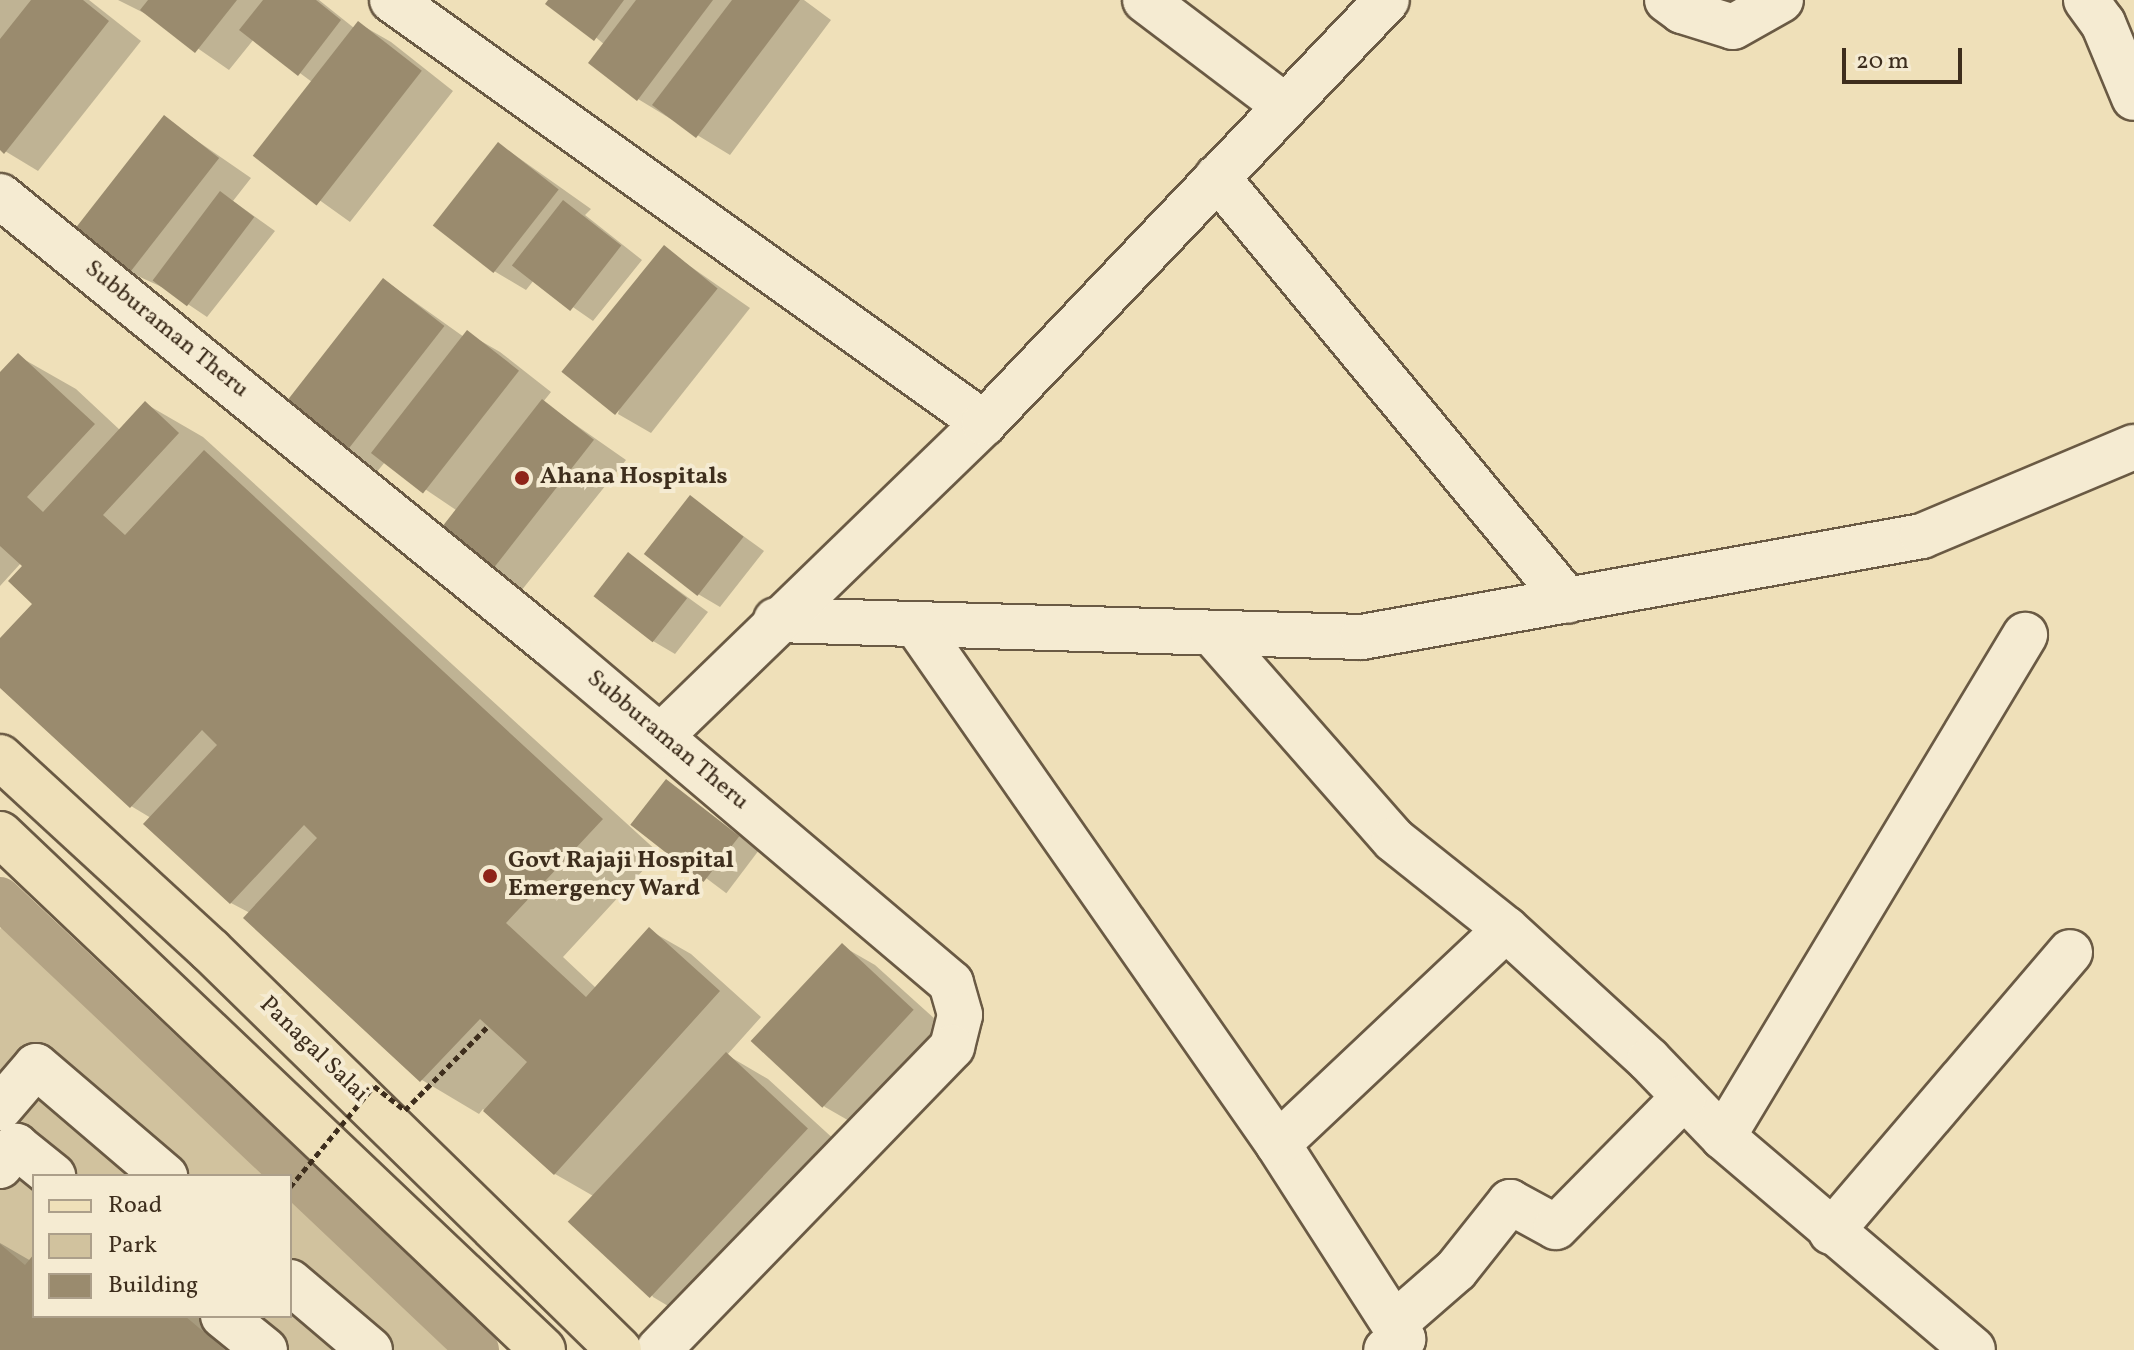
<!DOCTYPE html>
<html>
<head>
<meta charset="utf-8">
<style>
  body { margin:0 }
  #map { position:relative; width:2134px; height:1350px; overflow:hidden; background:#efe0b9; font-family:Vollkorn,serif }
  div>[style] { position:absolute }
  .green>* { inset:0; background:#d1c29e }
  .shadow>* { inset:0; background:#0003; transform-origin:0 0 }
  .canal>* { height:42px; margin:-21px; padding:0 21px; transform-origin:21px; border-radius:21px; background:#b3a384 }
  .building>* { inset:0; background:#9a8b6e; transform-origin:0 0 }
  .roads { filter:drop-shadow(2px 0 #6a5a44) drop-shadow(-2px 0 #6a5a44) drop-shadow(0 2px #6a5a44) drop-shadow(0 -2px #6a5a44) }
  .minor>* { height:44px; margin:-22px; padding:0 22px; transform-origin:22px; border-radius:22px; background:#f5ebd2 }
  .major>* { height:44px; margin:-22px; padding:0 22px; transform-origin:22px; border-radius:22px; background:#efe0b9 }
  .path-bridge>* { height:5px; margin-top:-2.5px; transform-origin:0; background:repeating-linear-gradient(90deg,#3e2e1d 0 6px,transparent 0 10px) }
  .dots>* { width:22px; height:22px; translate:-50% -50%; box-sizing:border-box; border:4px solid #f5ebd2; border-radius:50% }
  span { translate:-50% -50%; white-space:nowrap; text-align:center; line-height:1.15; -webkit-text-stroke:8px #f5ebd2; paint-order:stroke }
  .street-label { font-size:24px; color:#3e2e1d }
  .poi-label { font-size:24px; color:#3e2e1d; font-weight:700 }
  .left { translate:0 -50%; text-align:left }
  .legend { position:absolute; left:32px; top:1174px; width:260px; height:144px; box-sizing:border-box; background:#f5ebd2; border:2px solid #ac9f8a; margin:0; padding:10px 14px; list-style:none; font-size:24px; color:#3e2e1d }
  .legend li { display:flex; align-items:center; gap:16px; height:40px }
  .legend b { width:40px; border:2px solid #ac9f8a }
  .scale { position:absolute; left:1842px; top:48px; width:120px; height:36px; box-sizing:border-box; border:4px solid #3e2e1d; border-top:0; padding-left:10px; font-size:24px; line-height:28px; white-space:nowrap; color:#3e2e1d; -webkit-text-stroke:6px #f5ebd2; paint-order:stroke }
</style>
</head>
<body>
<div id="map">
  <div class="green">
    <div style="clip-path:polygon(5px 924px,267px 1176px,34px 1176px,34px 1316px,290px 1316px,290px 1198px,448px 1350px,0 1350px,0 929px)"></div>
  </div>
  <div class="shadow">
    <div style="clip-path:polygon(0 0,89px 0,141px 41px,38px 171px,0 148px)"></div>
    <div style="clip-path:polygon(118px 0,319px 0,354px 28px,358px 23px,391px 42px,453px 91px,350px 222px,255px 154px,312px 82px,254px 39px,229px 70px,154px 18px)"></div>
    <div style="clip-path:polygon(551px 0,804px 0,831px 20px,730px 155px,638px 99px,605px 45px)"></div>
    <div style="clip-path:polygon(164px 118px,251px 178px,233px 201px,275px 231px,207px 317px,164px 288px,129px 272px)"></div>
    <div style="clip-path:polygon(499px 144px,591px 209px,585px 215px,642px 260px,593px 321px,534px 280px,526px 290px,494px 271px)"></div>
    <div style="clip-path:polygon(664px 248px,750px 308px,651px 433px,618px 414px)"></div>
    <div style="clip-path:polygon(384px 280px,464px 337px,467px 333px,500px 352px,551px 392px,543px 402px,626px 460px,513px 601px,430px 542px,456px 510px,385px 462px,376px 473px,343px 454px)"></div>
    <div style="clip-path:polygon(18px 356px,76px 389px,121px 431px,146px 404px,203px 437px,659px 853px,563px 957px,596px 988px,649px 930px,691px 954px,761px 1017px,727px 1055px,768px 1079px,849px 1153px,695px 1322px,653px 1297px,595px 1197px,555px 1174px,483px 1109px,479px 1114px,422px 1080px,246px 918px,250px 913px,231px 903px,151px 818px,131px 806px,0 686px,0 641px,35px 604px,21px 563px,0 586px,0 375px)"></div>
    <div style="clip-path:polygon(691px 498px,764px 551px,720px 607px,698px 594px)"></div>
    <div style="clip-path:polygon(628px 554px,708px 612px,675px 654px,653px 641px)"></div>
    <div style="left:667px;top:781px;width:115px;height:54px;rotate:37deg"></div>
    <div style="clip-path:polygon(842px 946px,875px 965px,946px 1029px,858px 1126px,825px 1107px,754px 1042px)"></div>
    <div style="clip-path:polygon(0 1243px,31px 1261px,34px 1257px,34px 1316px,200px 1316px,241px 1350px,0 1350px)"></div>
  </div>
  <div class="canal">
    <div style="left:0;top:898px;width:658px;rotate:43.4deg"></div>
  </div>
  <div class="building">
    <div style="clip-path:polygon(31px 0,83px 0,109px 21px,4px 154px,0 150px,0 39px)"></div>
    <div style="clip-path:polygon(148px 0,237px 0,195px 53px,140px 10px)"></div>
    <div style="clip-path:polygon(263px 0,316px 0,341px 20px,298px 76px,239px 30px)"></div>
    <div style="clip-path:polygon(548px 0,624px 0,594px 41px,545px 4px)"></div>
    <div style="clip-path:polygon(636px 0,713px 0,637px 101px,588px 63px)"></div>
    <div style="clip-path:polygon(732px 0,800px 0,696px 138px,652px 105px)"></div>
    <div style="left:358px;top:21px;width:81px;height:171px;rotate:38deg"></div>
    <div style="left:164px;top:115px;width:70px;height:147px;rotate:38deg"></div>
    <div style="left:498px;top:142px;width:77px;height:106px;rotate:38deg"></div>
    <div style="left:220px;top:191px;width:43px;height:112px;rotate:37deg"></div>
    <div style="left:563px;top:200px;width:74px;height:83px;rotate:38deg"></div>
    <div style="left:664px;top:245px;width:69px;height:163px;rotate:39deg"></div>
    <div style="left:383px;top:278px;width:78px;height:165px;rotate:38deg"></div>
    <div style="left:467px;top:330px;width:66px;height:156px;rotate:38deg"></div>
    <div style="clip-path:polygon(18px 353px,95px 424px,27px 497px,43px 512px,145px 401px,179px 433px,103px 515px,125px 535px,204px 450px,603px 819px,506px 923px,586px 997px,649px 927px,720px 991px,554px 1175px,483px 1111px,527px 1062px,480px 1019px,420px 1082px,243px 918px,317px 838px,304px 825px,230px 904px,143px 824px,217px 745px,202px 730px,130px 808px,0 688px,0 638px,32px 604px,8px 581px,22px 566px,0 546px,0 372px)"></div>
    <div style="left:542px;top:399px;width:66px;height:183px;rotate:38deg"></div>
    <div style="left:690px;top:495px;width:68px;height:75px;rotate:38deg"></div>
    <div style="left:628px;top:552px;width:75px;height:56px;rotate:38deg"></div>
    <div style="left:666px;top:779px;width:93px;height:58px;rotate:38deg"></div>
    <div style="left:842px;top:943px;width:98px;height:134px;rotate:43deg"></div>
    <div style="left:726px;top:1052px;width:112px;height:232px;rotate:43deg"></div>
    <div style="clip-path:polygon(0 1244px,25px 1265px,34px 1254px,34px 1316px,185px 1316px,225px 1350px,0 1350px)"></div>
  </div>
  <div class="roads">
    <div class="minor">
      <div style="left:392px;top:0;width:728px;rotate:35.55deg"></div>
      <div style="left:1145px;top:0;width:176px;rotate:37.1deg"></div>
      <div style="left:1667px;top:0;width:19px;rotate:36deg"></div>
      <div style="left:1682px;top:11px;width:53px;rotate:17.4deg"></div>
      <div style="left:1733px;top:27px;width:55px;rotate:-29.4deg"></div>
      <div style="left:2086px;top:0;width:29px;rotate:54deg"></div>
      <div style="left:2103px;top:23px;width:81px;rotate:67.5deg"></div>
      <div style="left:1217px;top:177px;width:550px;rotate:50.38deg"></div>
      <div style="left:0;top:196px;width:712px;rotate:39.13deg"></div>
      <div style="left:552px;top:645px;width:523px;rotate:40.27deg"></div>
      <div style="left:951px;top:983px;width:33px;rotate:74deg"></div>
      <div style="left:960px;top:1015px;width:33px;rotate:104deg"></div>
      <div style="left:952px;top:1047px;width:422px;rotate:134.1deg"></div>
      <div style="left:776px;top:620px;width:586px;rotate:1.66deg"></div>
      <div style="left:1362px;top:637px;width:569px;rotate:-10.22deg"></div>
      <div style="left:1922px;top:536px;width:230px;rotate:-22.8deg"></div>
      <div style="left:917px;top:626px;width:631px;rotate:55.13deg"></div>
      <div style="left:1278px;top:1144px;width:232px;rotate:57.3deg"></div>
      <div style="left:1403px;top:1339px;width:20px;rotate:147deg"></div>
      <div style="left:1213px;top:634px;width:274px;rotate:48.7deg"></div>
      <div style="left:1394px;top:840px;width:143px;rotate:38.5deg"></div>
      <div style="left:1506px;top:929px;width:194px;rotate:42.5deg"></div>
      <div style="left:1649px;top:1060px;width:107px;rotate:46.1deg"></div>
      <div style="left:1723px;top:1137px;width:328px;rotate:40.4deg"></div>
      <div style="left:662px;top:735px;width:448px;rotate:-44.1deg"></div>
      <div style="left:984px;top:423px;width:584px;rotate:-46.39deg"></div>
      <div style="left:0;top:1108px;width:55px;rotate:-49.4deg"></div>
      <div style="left:36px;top:1066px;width:170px;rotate:40.5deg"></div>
      <div style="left:1723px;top:1137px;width:586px;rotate:-58.97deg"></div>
      <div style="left:1278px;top:1144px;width:313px;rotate:-43.3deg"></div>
      <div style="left:0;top:1166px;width:26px;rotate:-51deg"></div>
      <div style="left:16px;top:1146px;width:48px;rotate:39deg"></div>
      <div style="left:1831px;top:1232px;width:368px;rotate:-49.5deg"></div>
      <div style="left:290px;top:1282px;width:105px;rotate:40.4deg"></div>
      <div style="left:223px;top:1316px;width:54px;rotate:39deg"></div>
      <div style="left:1394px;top:1324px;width:82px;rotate:-41.1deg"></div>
      <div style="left:1456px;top:1270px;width:87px;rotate:-51.5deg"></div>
      <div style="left:1510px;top:1202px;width:52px;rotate:28.5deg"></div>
      <div style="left:1556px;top:1227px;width:182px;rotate:-45.4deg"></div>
    </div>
    <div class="major">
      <div style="left:0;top:757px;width:285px;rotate:42.6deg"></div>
      <div style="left:210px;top:950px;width:572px;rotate:44.36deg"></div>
      <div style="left:0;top:834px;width:749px;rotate:43.54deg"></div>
    </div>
  </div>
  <div class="path-bridge">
    <div style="left:290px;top:1187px;width:131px;rotate:-50.3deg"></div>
    <div style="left:374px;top:1086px;width:39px;rotate:38deg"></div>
    <div style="left:405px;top:1110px;width:118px;rotate:-45.3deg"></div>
  </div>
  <div class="dots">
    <div style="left:522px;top:478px;background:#8f2418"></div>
    <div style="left:490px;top:876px;background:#8f2418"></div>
  </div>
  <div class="street-label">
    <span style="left:166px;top:330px;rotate:39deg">Subburaman Theru</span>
    <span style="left:667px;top:741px;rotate:40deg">Subburaman Theru</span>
    <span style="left:313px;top:1050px;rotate:44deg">Panagal Salai</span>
  </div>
  <div class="poi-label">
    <span class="left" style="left:540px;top:478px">Ahana Hospitals</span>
    <span class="left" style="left:508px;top:876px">Govt Rajaji Hospital<br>Emergency Ward</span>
  </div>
  <ul class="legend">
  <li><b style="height:10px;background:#efe0b9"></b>Road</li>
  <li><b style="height:22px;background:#d1c29e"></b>Park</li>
  <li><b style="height:22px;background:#9a8b6e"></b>Building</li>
  </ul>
  <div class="scale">20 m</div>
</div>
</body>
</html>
